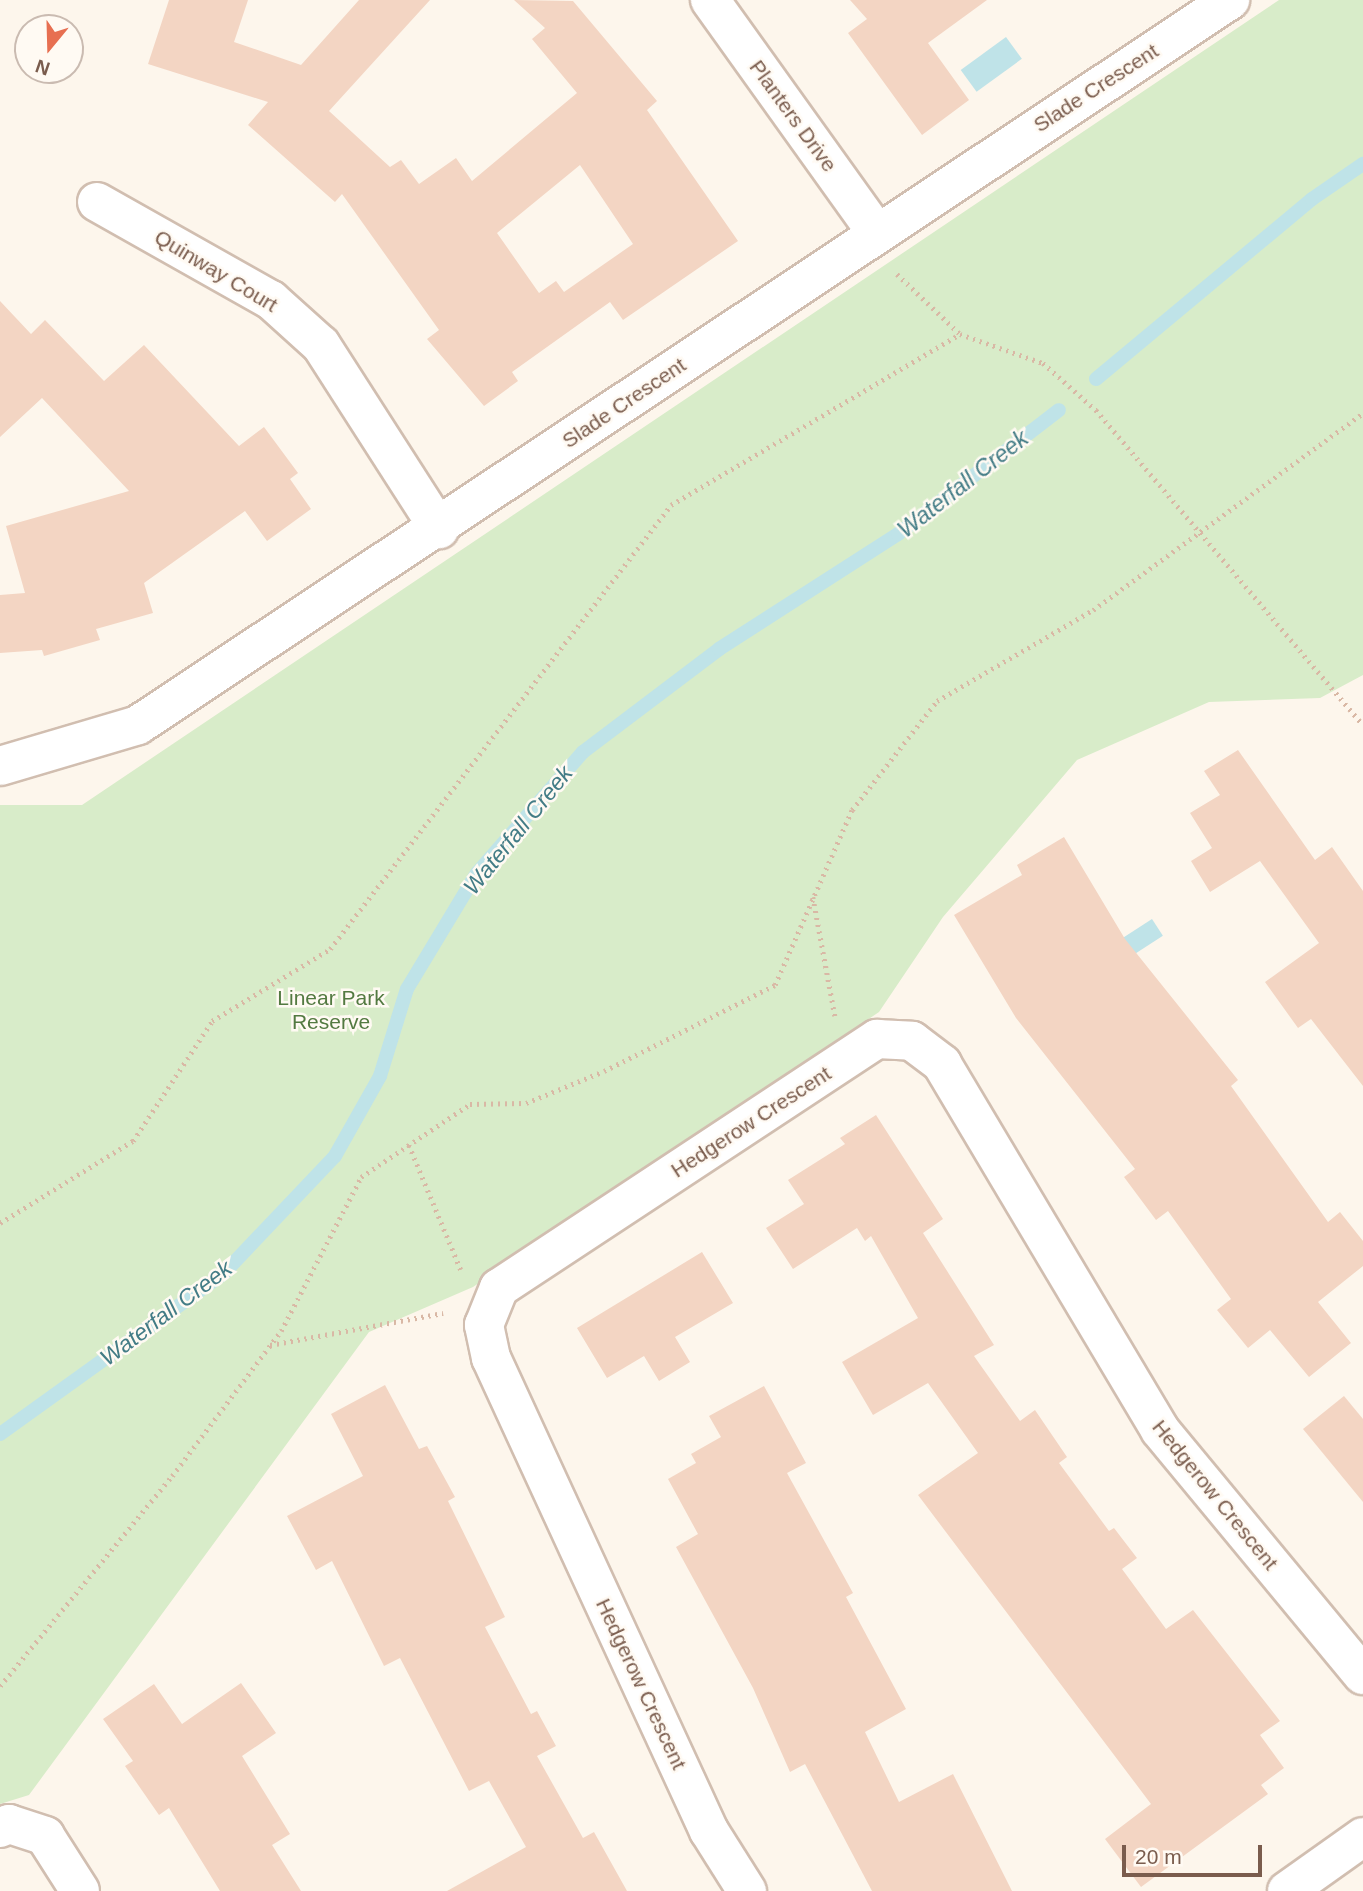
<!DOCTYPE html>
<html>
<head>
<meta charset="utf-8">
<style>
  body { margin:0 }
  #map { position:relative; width:1363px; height:1891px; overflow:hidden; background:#fdf6ec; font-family:Helvetica,sans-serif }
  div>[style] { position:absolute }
  .green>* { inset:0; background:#d8ecc9 }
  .water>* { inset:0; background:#bfe3e8; transform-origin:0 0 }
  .stream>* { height:14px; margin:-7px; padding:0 7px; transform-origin:7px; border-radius:7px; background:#bfe3e8 }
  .building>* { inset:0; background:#f3d5c3 }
  .path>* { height:4.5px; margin-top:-2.25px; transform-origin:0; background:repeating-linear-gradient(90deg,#d9b8a5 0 2px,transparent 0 7px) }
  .roads { filter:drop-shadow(2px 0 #d1beb0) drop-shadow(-2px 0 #d1beb0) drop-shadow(0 2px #d1beb0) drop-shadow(0 -2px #d1beb0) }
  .minor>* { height:38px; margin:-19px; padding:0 19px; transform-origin:19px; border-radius:19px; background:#fff }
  span { translate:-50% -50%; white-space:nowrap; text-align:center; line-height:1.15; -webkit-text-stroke:5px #fffaf3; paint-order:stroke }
  .street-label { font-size:21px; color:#7a5c4d }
  .park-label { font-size:21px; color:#537a41 }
  .water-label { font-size:23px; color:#437c86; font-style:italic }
  .north { position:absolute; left:14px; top:14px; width:70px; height:70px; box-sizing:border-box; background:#fffaf3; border:2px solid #cabbb1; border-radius:50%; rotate:199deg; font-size:19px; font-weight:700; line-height:28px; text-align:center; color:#7a5c4d }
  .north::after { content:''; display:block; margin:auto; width:24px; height:32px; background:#e76f51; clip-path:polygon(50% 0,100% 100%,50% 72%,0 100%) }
  .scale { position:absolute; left:1122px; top:1845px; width:140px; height:32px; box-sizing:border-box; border:4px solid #7a5c4d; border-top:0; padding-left:9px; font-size:21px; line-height:24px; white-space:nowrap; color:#7a5c4d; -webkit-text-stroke:5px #fffaf3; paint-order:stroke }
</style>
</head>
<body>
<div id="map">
  <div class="green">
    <div style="clip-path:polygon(1279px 0,1363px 0,1363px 675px,1320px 698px,1209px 702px,1077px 760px,943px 917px,879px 1012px,473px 1287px,369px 1332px,29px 1795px,0 1804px,0 805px,82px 805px)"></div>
  </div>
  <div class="water">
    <div style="left:1006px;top:37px;width:27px;height:56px;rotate:54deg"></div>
    <div style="left:1152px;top:919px;width:20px;height:52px;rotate:57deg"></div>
  </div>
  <div class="stream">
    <div style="left:1096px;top:379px;width:281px;rotate:-39.8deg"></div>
    <div style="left:1312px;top:199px;width:62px;rotate:-34.5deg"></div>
    <div style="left:0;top:1434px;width:276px;rotate:-35.7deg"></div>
    <div style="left:224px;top:1273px;width:161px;rotate:-46.5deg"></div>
    <div style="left:335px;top:1156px;width:92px;rotate:-60.6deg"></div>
    <div style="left:380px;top:1076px;width:91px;rotate:-72.8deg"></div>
    <div style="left:407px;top:989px;width:135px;rotate:-58.9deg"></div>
    <div style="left:477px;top:873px;width:161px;rotate:-48.8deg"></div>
    <div style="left:583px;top:752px;width:171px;rotate:-37.1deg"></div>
    <div style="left:719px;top:649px;width:213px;rotate:-32.7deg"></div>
    <div style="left:898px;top:534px;width:203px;rotate:-37.6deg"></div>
  </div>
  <div class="building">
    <div style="clip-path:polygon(evenodd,169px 0,248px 0,234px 42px,301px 65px,359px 0,430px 0,329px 111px,390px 167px,401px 160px,419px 184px,456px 158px,472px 181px,577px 93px,532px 39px,545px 28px,514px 0,573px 1px,657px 101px,647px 110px,738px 241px,623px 320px,610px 302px,512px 372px,518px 381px,484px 406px,427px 339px,439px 330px,342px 194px,335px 202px,248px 125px,268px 102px,148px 64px,169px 0,580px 165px,633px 244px,564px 292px,556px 281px,539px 293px,497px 233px,580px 165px)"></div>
    <div style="clip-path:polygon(850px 0,987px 0,928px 43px,969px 100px,922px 135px,848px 33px,867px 19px)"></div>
    <div style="clip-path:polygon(0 301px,31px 334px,45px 320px,104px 381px,144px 345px,239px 446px,264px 427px,298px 473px,290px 479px,311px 509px,267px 541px,245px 511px,144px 583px,153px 613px,96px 629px,100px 640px,44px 656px,42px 650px,0 653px,0 595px,25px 593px,6px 526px,129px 491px,42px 398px,0 437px)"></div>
    <div style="clip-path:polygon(1238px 750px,1315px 860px,1332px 847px,1363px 891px,1363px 1086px,1311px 1019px,1298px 1028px,1265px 982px,1319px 943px,1260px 861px,1210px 892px,1191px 861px,1212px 848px,1190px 813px,1220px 795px,1204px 771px)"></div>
    <div style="clip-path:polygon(1064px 837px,1125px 939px,1238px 1080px,1231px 1086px,1328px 1222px,1340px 1212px,1363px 1241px,1363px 1266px,1318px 1302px,1351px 1343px,1309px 1377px,1270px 1330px,1248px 1348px,1217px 1310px,1231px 1299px,1168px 1211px,1156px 1220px,1124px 1177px,1135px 1169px,1016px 1018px,954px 915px,1022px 875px,1017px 865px)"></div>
    <div style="clip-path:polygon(876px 1115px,943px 1219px,923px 1233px,994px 1345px,974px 1356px,1020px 1421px,1035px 1410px,1067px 1457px,1059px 1463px,1109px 1531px,1114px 1528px,1137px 1558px,1122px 1569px,1166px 1629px,1193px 1610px,1280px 1721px,1260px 1735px,1284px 1768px,1261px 1785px,1268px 1794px,1141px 1887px,1105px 1839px,1151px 1804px,918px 1495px,978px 1453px,928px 1383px,873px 1415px,842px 1362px,918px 1318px,871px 1236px,865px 1241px,857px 1228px,793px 1269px,766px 1228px,804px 1204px,788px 1180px,845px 1144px,840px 1138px)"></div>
    <div style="clip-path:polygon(702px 1252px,733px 1303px,675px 1337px,690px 1362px,659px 1381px,644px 1356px,607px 1378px,577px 1328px)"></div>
    <div style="clip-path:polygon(385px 1385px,419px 1449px,427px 1446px,455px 1497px,448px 1501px,505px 1617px,485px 1627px,531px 1714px,537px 1711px,556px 1746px,537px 1756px,583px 1838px,594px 1832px,627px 1891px,447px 1891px,526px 1847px,489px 1781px,469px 1791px,400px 1658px,384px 1666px,332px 1561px,316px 1570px,287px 1516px,363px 1476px,331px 1414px)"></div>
    <div style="clip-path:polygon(764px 1386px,806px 1463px,787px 1473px,853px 1593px,846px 1597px,906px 1709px,865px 1732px,899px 1802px,953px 1774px,1012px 1891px,872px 1891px,805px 1764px,790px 1772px,753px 1688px,676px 1547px,698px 1534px,668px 1479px,696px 1463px,691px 1454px,721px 1437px,709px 1416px)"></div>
    <div style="clip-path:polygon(1344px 1396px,1363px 1419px,1363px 1502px,1303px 1429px)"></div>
    <div style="clip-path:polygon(241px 1683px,276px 1733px,242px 1756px,290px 1834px,272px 1845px,301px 1891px,220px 1891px,169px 1808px,159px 1815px,125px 1766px,133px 1761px,103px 1719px,154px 1684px,182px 1724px)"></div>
  </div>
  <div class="path">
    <div style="left:897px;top:274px;width:87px;rotate:43.6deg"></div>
    <div style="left:960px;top:334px;width:88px;rotate:19.3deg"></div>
    <div style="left:1043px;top:363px;width:71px;rotate:41.6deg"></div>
    <div style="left:1096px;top:410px;width:413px;rotate:49.7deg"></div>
    <div style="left:813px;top:897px;width:121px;rotate:79.5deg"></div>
    <div style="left:409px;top:1145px;width:135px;rotate:67.4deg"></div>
    <div style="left:0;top:1223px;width:156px;rotate:-31.7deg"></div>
    <div style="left:133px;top:1141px;width:144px;rotate:-56.6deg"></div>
    <div style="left:212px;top:1021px;width:138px;rotate:-31.4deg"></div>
    <div style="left:330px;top:949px;width:560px;rotate:-52.48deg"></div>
    <div style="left:671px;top:505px;width:336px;rotate:-30.6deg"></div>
    <div style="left:270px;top:1345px;width:176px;rotate:-10.5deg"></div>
    <div style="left:0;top:1686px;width:271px;rotate:-50.7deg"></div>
    <div style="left:172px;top:1476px;width:181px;rotate:-53.1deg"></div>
    <div style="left:281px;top:1331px;width:174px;rotate:-62.5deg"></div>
    <div style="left:361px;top:1177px;width:131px;rotate:-33.8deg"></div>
    <div style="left:470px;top:1104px;width:56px;rotate:-1deg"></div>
    <div style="left:526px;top:1103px;width:84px;rotate:-22.3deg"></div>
    <div style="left:604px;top:1071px;width:191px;rotate:-26.7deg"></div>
    <div style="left:775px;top:985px;width:191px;rotate:-66.3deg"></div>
    <div style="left:852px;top:810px;width:138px;rotate:-52.1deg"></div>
    <div style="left:937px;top:701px;width:181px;rotate:-30.3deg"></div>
    <div style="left:1093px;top:610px;width:334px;rotate:-36.1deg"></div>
  </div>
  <div class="roads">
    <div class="minor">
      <div style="left:710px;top:0;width:285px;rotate:54.4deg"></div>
      <div style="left:97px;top:202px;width:200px;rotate:29.4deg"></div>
      <div style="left:271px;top:300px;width:67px;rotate:42deg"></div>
      <div style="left:321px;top:345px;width:219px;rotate:57.3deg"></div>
      <div style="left:0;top:766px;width:144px;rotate:-16.5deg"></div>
      <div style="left:138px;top:725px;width:1311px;rotate:-33.58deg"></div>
      <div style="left:0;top:1828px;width:10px;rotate:-24deg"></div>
      <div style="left:9px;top:1824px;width:38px;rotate:18deg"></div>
      <div style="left:45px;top:1836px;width:65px;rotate:57.5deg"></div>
      <div style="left:747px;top:1891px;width:71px;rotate:-122.3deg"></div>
      <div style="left:709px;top:1831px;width:521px;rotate:-114.74deg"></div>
      <div style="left:491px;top:1358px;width:34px;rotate:-102deg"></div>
      <div style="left:484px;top:1325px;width:40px;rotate:-68deg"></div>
      <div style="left:499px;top:1288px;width:453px;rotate:-33.4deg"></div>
      <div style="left:877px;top:1039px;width:35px;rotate:3deg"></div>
      <div style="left:912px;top:1041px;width:38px;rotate:37deg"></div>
      <div style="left:942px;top:1064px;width:426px;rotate:59.2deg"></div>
      <div style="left:1160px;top:1430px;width:318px;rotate:50.4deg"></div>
      <div style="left:1287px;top:1891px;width:93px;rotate:-35.4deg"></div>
    </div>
  </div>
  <div class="street-label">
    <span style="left:1096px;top:88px;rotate:-33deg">Slade Crescent</span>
    <span style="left:793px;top:116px;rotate:54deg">Planters Drive</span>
    <span style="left:216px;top:271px;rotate:31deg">Quinway Court</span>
    <span style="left:624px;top:403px;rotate:-34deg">Slade Crescent</span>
    <span style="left:751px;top:1122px;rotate:-33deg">Hedgerow Crescent</span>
    <span style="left:1215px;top:1495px;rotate:51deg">Hedgerow Crescent</span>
    <span style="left:641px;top:1684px;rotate:65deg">Hedgerow Crescent</span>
  </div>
  <div class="park-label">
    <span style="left:331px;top:1010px">Linear Park<br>Reserve</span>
  </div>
  <div class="water-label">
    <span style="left:963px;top:484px;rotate:-38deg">Waterfall Creek</span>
    <span style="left:518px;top:830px;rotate:-51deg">Waterfall Creek</span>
    <span style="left:166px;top:1313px;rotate:-37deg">Waterfall Creek</span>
  </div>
  <div class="north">N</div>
  <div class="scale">20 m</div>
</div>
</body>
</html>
